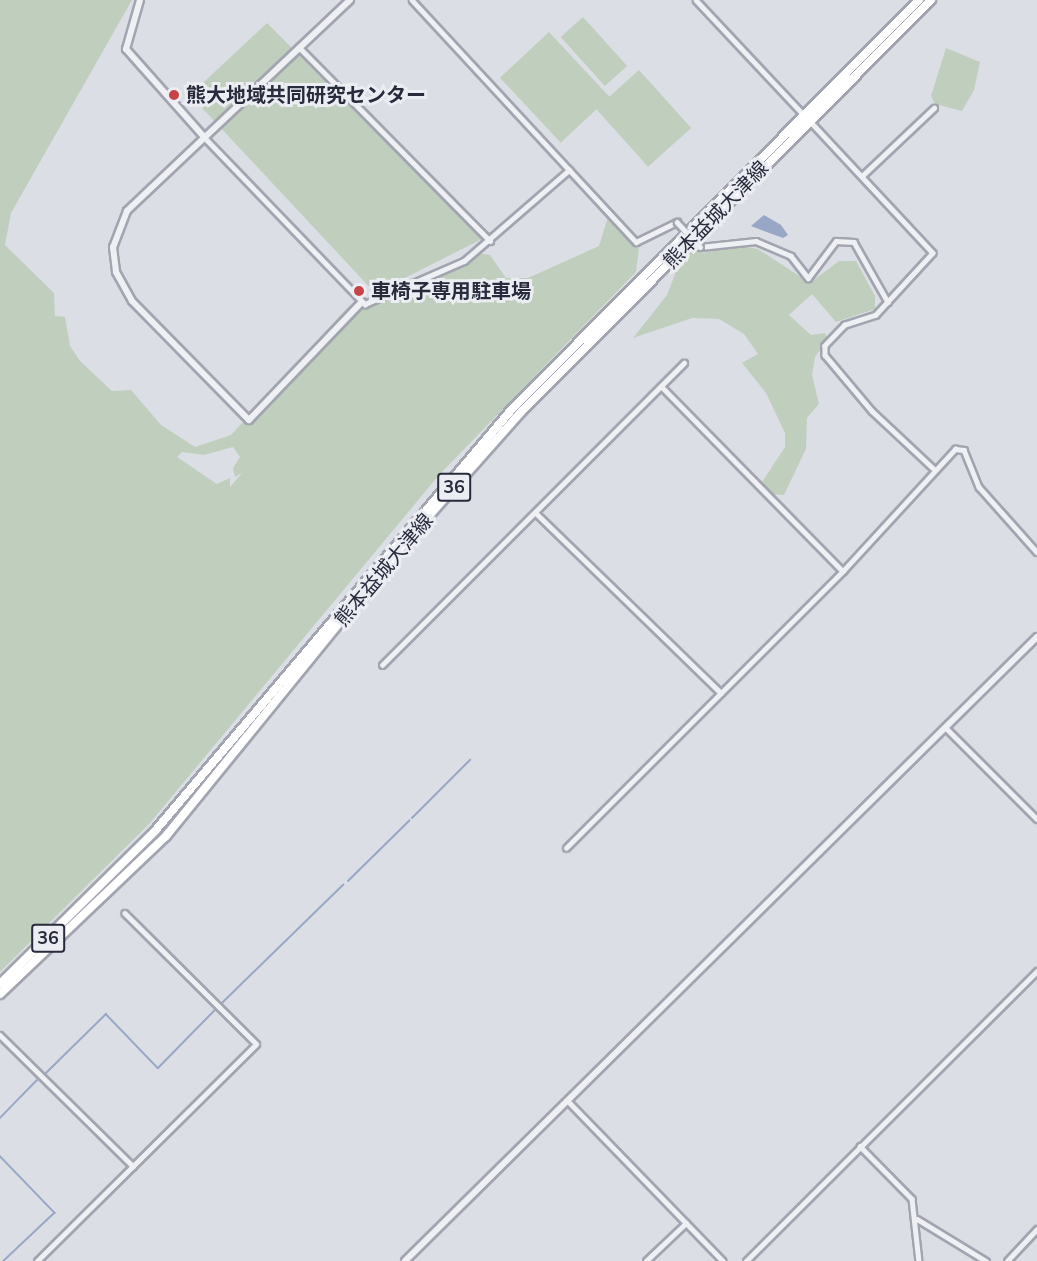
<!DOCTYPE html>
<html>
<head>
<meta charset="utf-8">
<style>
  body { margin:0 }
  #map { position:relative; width:1037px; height:1261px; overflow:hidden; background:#dcdee5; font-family:"Nunito Sans","Noto Sans JP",sans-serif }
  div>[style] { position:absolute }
  .green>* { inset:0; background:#c0cfbd; transform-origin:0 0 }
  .water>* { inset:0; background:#98a7c5 }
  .stream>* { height:1.5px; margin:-0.75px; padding:0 0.75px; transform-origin:0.75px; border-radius:0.75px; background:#98a7c5 }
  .roads { filter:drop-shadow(2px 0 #a2a5af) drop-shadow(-2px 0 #a2a5af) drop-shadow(0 2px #a2a5af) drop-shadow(0 -2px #a2a5af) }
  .minor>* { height:4.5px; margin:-2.25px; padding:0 2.25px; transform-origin:2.25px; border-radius:2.25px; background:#eef0f4 }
  .tertiary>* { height:6px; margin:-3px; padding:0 3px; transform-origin:3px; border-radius:3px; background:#eef0f4 }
  .primary>* { height:8px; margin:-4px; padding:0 4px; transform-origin:4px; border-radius:4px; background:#fff }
  .bridges { filter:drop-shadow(2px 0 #a2a5af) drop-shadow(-2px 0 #a2a5af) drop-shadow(0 2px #a2a5af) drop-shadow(0 -2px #a2a5af) }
  .minor-bridge>* { height:4.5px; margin:-2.25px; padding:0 2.25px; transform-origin:2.25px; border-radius:2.25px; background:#eef0f4 }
  .dots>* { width:16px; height:16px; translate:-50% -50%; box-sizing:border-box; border:3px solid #ebedf3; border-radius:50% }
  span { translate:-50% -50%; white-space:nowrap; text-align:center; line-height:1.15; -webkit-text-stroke:6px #ebedf3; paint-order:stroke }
  .shield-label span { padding:2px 4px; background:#ebedf3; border:2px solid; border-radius:4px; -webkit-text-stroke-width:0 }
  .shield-label { font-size:18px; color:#272b3b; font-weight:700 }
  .poi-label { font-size:20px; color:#272b3b; font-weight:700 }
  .left { translate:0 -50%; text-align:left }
  .street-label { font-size:20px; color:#272b3b }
</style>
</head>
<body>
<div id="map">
  <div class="green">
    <div style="clip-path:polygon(evenodd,0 0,132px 0,11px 213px,5px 245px,54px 293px,55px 316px,65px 317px,70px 346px,80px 361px,112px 391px,131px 390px,161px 425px,195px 447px,231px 435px,349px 306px,478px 253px,490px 255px,506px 278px,528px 278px,599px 246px,608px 217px,639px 249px,636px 272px,439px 475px,150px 823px,0 972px,0 0,233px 447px,240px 457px,233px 468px,235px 477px,242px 473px,230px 487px,230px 478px,217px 484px,177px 457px,182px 452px,204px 455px,233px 447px)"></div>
    <div style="left:583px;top:17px;width:66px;height:30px;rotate:48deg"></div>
    <div style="clip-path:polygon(267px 23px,482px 239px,375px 293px,190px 95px)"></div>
    <div style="left:549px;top:32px;width:89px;height:67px;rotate:47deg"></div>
    <div style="clip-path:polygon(946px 48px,980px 62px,974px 90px,962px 111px,935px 104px,931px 96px)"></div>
    <div style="left:639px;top:70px;width:78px;height:58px;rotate:48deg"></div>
    <div style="clip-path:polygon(732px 244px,758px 249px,810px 283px,839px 261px,856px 261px,875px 296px,875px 309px,836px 322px,812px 294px,789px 315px,811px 335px,825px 333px,828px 339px,815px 357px,812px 375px,819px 404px,807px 418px,806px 449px,784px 495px,771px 494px,762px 482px,785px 447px,785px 433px,766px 393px,742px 363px,758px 354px,744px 334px,719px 319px,692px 318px,633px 338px,667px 295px,681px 259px,695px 249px,704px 253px)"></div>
  </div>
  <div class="water">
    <div style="clip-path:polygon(764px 215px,781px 225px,788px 235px,783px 238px,751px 226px)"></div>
  </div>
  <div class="stream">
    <div style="left:412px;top:818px;width:82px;rotate:-45deg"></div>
    <div style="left:348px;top:881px;width:86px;rotate:-44.5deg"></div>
    <div style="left:220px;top:1005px;width:172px;rotate:-44.3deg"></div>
    <div style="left:46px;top:1073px;width:84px;rotate:-44.5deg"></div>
    <div style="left:106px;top:1014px;width:75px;rotate:46.1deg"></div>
    <div style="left:158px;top:1068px;width:83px;rotate:-45.5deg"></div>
    <div style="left:0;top:1118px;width:56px;rotate:-45.7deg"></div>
    <div style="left:0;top:1156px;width:79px;rotate:46deg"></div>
    <div style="left:55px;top:1213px;width:70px;rotate:136.7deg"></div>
  </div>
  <div class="roads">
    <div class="minor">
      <div style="left:412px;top:0;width:330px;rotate:47.2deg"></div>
      <div style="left:636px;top:242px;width:46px;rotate:-26deg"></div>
      <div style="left:696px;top:0;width:158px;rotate:46.8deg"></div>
      <div style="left:300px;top:48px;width:271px;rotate:45.4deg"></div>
      <div style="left:810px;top:121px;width:180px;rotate:47deg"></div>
      <div style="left:933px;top:253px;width:84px;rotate:132.6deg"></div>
      <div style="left:876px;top:315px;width:33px;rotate:162deg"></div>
      <div style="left:845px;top:325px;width:29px;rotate:134deg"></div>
      <div style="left:825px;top:346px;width:9px;rotate:90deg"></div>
      <div style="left:825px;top:355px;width:73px;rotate:50deg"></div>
      <div style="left:872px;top:411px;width:86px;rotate:43.1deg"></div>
      <div style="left:205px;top:138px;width:231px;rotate:46.1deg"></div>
      <div style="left:365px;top:304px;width:108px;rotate:-23.5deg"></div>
      <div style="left:464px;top:261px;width:139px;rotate:-40.9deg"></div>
      <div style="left:862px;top:176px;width:99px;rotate:-43.4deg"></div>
      <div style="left:700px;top:247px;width:56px;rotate:-6.1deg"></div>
      <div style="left:756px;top:241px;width:38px;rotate:23deg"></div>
      <div style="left:791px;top:256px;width:28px;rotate:52deg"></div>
      <div style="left:808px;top:278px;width:46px;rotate:-52.9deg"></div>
      <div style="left:836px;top:241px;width:18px;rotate:3deg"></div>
      <div style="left:854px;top:242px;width:69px;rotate:60.5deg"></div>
      <div style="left:662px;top:387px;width:258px;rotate:45.5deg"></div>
      <div style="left:536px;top:513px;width:258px;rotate:44.2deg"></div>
      <div style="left:382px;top:665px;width:427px;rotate:-45deg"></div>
      <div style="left:945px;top:727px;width:130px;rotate:45deg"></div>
      <div style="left:566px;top:848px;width:392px;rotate:-45deg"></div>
      <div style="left:843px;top:571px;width:166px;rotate:-47.4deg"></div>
      <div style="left:955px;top:449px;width:9px;rotate:6deg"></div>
      <div style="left:964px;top:450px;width:40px;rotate:68deg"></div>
      <div style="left:979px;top:487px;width:87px;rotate:48.3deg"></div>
      <div style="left:0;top:1035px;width:187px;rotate:44.6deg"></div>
      <div style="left:569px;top:1102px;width:221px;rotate:45.9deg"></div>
      <div style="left:860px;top:1146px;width:74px;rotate:45.5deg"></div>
      <div style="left:912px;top:1199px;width:62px;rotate:83.6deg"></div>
      <div style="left:917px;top:1219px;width:81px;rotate:31.3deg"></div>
      <div style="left:37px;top:1261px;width:308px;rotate:-44.7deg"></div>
      <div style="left:256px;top:1044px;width:185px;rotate:-135.2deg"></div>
      <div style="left:646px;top:1261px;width:55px;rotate:-43.5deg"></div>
      <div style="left:746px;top:1261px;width:411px;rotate:-44.9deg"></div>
      <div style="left:1007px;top:1261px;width:44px;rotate:-46.8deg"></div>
    </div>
    <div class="tertiary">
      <div style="left:140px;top:0;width:51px;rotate:105.9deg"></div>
      <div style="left:126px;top:49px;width:119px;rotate:48.4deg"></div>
      <div style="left:350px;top:0;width:307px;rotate:136.6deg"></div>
      <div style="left:127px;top:211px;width:39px;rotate:111deg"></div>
      <div style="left:113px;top:247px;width:25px;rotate:83deg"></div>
      <div style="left:116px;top:272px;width:33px;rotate:61deg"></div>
      <div style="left:132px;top:301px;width:167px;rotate:45.5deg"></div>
      <div style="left:249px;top:420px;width:162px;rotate:-46.3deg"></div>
      <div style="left:405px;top:1261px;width:888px;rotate:-44.64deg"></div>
    </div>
    <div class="primary">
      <div style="left:0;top:984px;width:218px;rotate:-44.6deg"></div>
      <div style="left:155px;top:831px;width:553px;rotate:-49.77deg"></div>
      <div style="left:512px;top:409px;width:577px;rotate:-45.14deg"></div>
      <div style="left:0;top:994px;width:229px;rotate:-43.6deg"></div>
      <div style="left:166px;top:836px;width:363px;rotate:-50.9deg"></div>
      <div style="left:395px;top:554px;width:191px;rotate:-48.4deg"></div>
      <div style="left:522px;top:411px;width:580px;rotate:-45.14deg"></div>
    </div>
  </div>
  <div class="bridges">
    <div class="minor-bridge">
      <div style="left:677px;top:222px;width:34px;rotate:47deg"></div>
    </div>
  </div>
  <div class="dots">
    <div style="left:174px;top:95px;background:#c74446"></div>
    <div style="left:359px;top:291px;background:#c74446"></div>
  </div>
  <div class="shield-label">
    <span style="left:454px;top:487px">36</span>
    <span style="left:48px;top:938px">36</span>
  </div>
  <div class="poi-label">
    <span class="left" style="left:186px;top:95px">熊大地域共同研究センター</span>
    <span class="left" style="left:371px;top:291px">車椅子専用駐車場</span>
  </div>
  <div class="street-label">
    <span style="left:716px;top:215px;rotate:-46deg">熊本益城大津線</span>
    <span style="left:384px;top:570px;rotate:-50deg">熊本益城大津線</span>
  </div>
</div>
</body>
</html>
